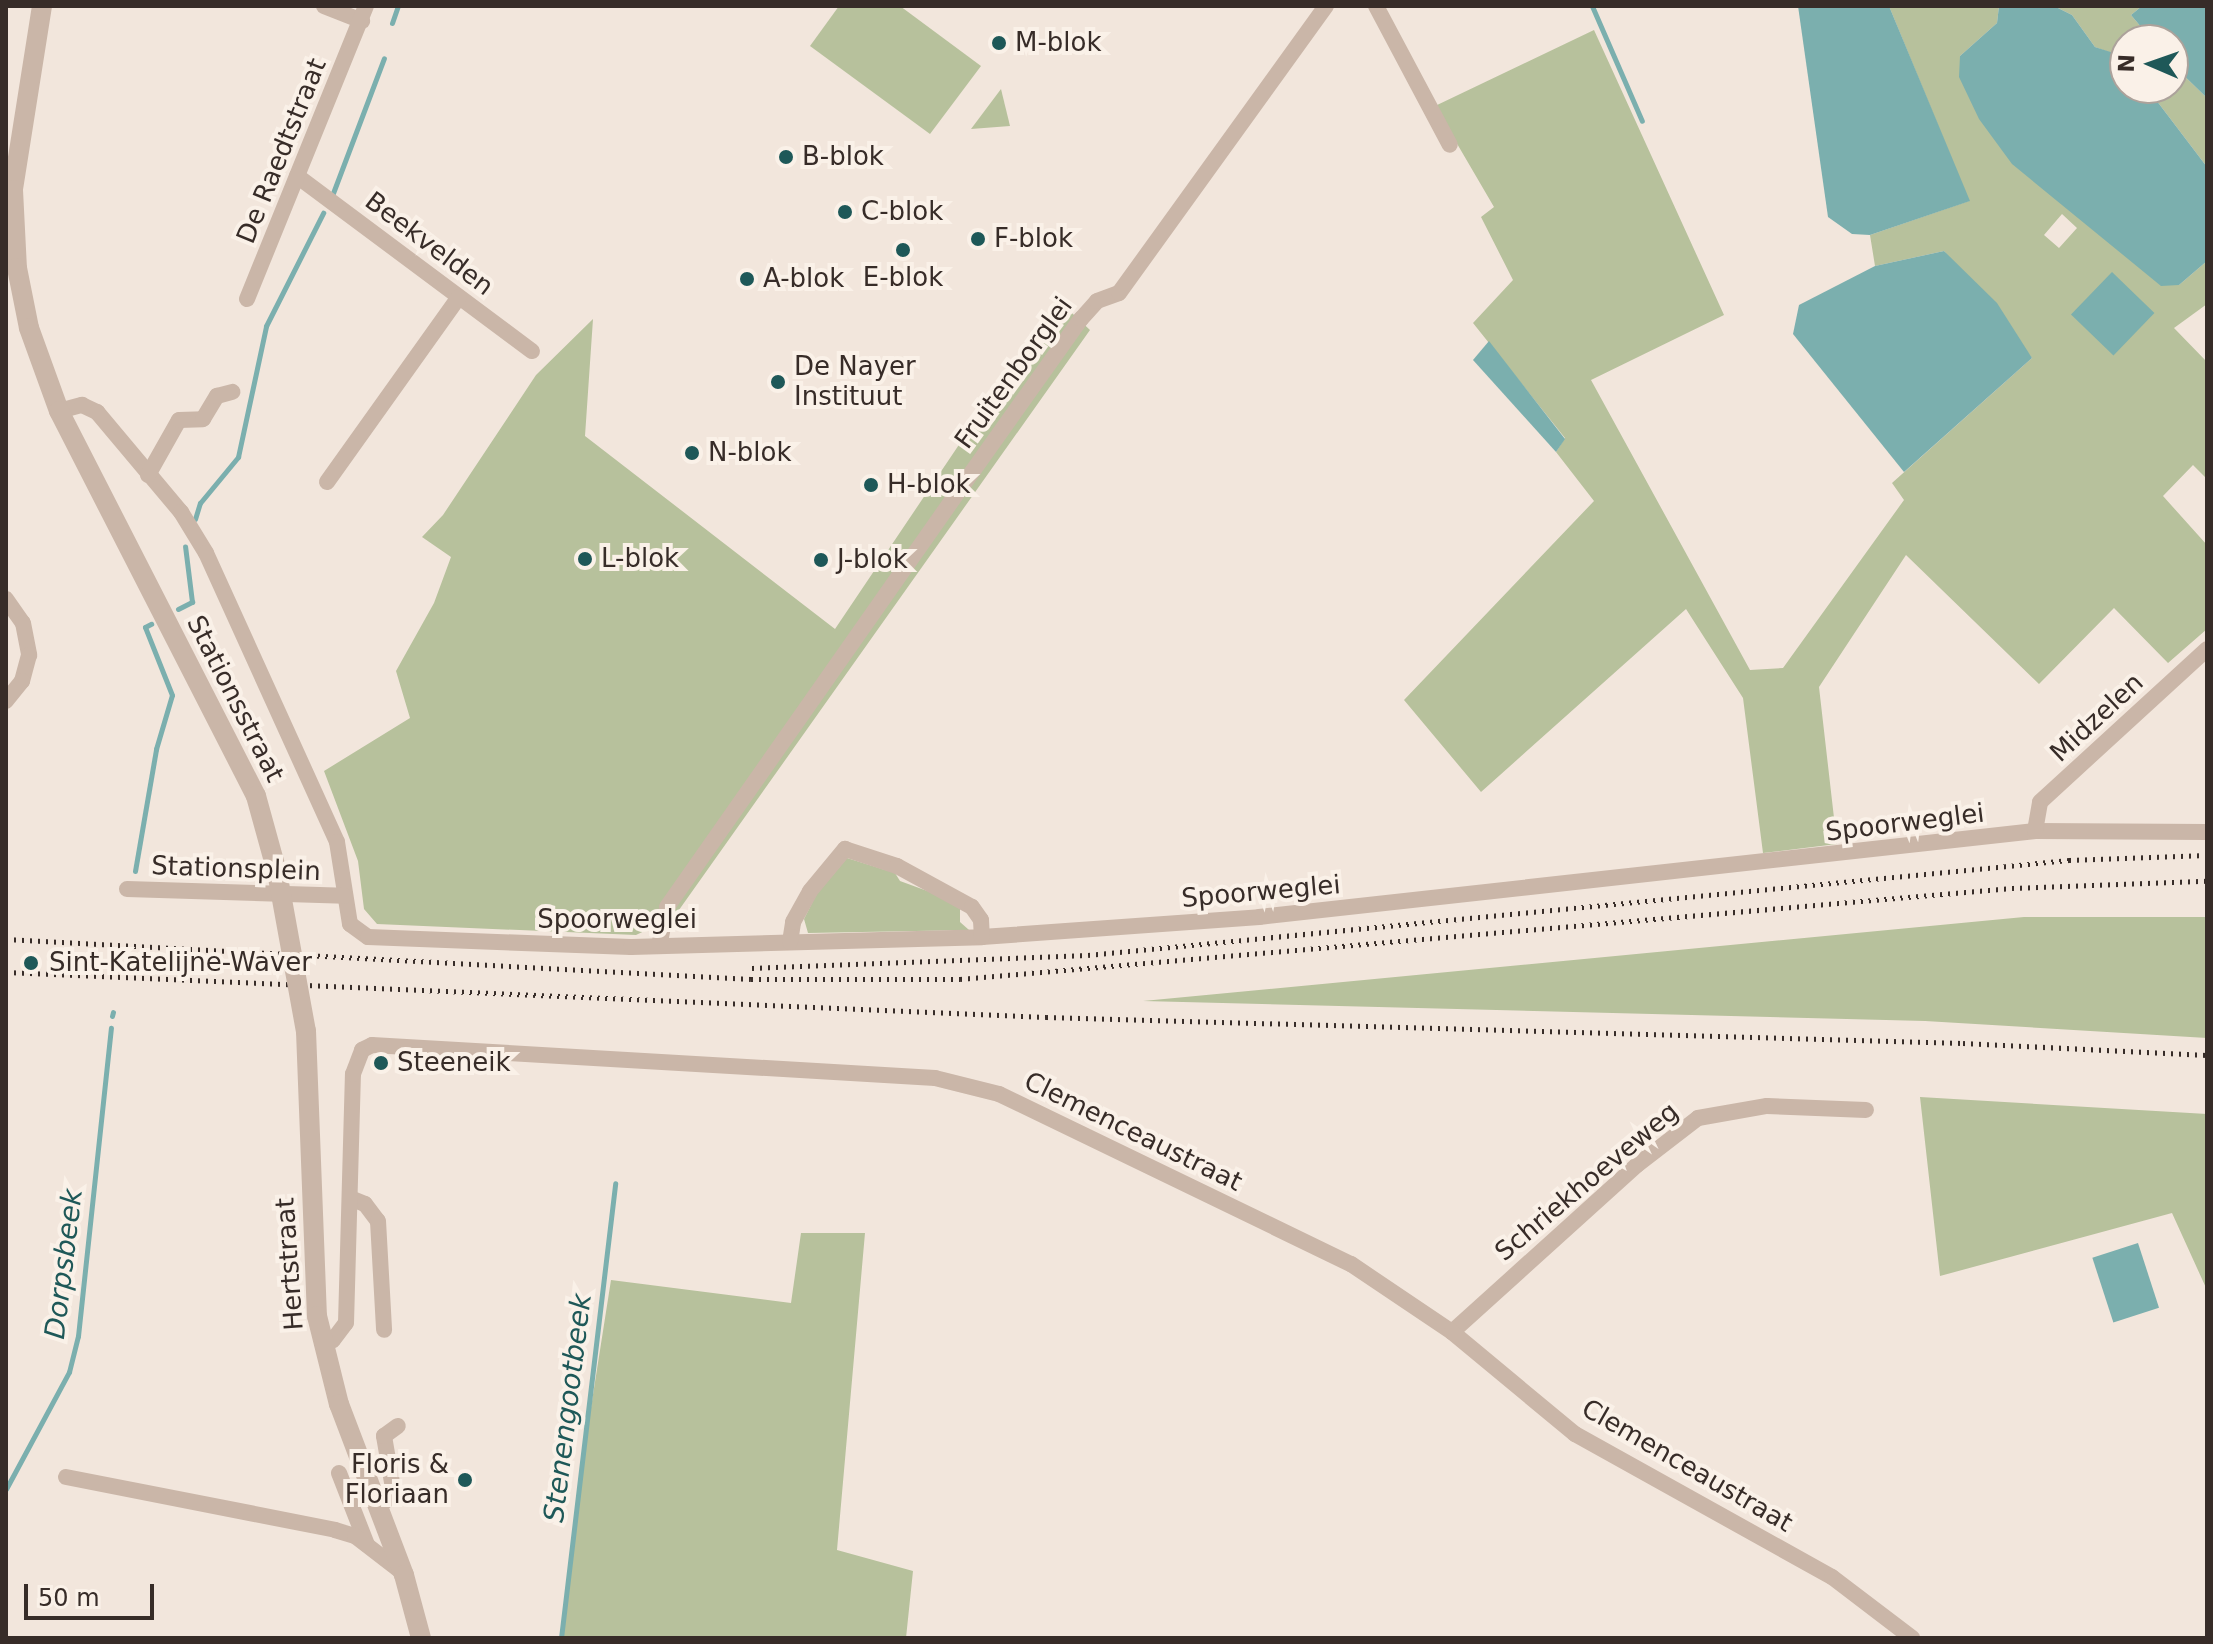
<!DOCTYPE html>
<html>
<head>
<meta charset="utf-8">
<style>
  body { margin:0 }
  #map { position:relative; width:2213px; height:1644px; overflow:hidden; background:#f2e6dc; font-family:"DejaVu Sans",sans-serif }
  div>[style] { position:absolute }
  .green>* { inset:0; background:#b7c19c }
  .water>* { inset:0; background:#7bafae; transform-origin:0 0 }
  .stream>* { height:5px; margin:-2.5px; padding:0 2.5px; transform-origin:2.5px; border-radius:2.5px; background:#7bafae }
  .minor>* { height:16px; margin:-8px; padding:0 8px; transform-origin:8px; border-radius:8px; background:#cab6a8 }
  .tertiary>* { height:20px; margin:-10px; padding:0 10px; transform-origin:10px; border-radius:10px; background:#cab6a8 }
  .rail>* { height:5px; margin-top:-2.5px; transform-origin:0; background:repeating-linear-gradient(90deg,#372c28 0 2px,transparent 0 8px) }
  .tertiary-bridge>* { height:20px; margin:-10px; padding:0 10px; transform-origin:10px; border-radius:10px; background:#cab6a8 }
  .dots>* { width:22px; height:22px; translate:-50% -50%; box-sizing:border-box; border:4px solid #faf1e8; border-radius:50% }
  span { translate:-50% -50%; white-space:nowrap; text-align:center; line-height:1.15; -webkit-text-stroke:8px #faf1e8; paint-order:stroke }
  .poi-label { font-size:26px; color:#372c28 }
  .left { translate:0 -50%; text-align:left }
  .right { translate:-100% -50%; text-align:right }
  .street-label { font-size:26px; color:#372c28 }
  .water-label { font-size:28px; color:#1e5858; font-style:italic }
  .frame { position:absolute; inset:0; border:8px solid #372c28; pointer-events:none }
  .north { position:absolute; left:2109px; top:24px; width:80px; height:80px; box-sizing:border-box; background:#faf1e8; border:2px solid #aca29b; border-radius:50%; rotate:272deg; font-size:22px; font-weight:700; line-height:32px; text-align:center; color:#372c28 }
  .north::after { content:''; display:block; margin:auto; width:28px; height:36px; background:#1e5858; clip-path:polygon(50% 0,100% 100%,50% 72%,0 100%) }
  .scale { position:absolute; left:24px; top:1584px; width:130px; height:36px; box-sizing:border-box; border:4px solid #372c28; border-top:0; padding-left:10px; font-size:24px; line-height:28px; white-space:nowrap; color:#372c28; -webkit-text-stroke:6px #faf1e8; paint-order:stroke }
</style>
</head>
<body>
<div id="map">
  <div class="green">
    <div style="clip-path:polygon(839px 6px,900px 6px,981px 66px,930px 134px,810px 46px)"></div>
    <div style="clip-path:polygon(evenodd,1889px 6px,1999px 6px,1997px 23px,1960px 56px,2179px 285px,2207px 261px,2207px 304px,2174px 328px,2207px 362px,2207px 479px,2193px 465px,2163px 496px,2207px 545px,2207px 629px,2168px 663px,2114px 608px,2039px 684px,1906px 555px,1819px 687px,1837px 844px,1763px 853px,1743px 698px,1686px 609px,1481px 792px,1404px 700px,1594px 501px,1556px 452px,1565px 438px,1473px 323px,1513px 280px,1481px 217px,1494px 207px,1435px 106px,1594px 30px,1724px 315px,1591px 380px,1750px 670px,1783px 668px,1904px 500px,1892px 483px,2032px 358px,1944px 251px,1875px 266px,1870px 235px,1969px 201px,1889px 6px,2062px 214px,2077px 228px,2059px 248px,2044px 235px,2062px 214px)"></div>
    <div style="clip-path:polygon(2054px 6px,2142px 6px,2131px 15px,2152px 40px,2125px 40px,2125px 58px,2095px 47px,2072px 15px)"></div>
    <div style="clip-path:polygon(2173px 65px,2207px 98px,2207px 167px,2147px 88px,2173px 88px)"></div>
    <div style="clip-path:polygon(1001px 89px,1010px 126px,971px 129px)"></div>
    <div style="clip-path:polygon(1057px 299px,1090px 330px,674px 917px,636px 935px,377px 924px,364px 909px,358px 861px,324px 771px,410px 718px,396px 671px,434px 603px,451px 557px,422px 537px,443px 515px,536px 375px,593px 319px,585px 436px,835px 629px)"></div>
    <div style="clip-path:polygon(847px 858px,895px 873px,900px 881px,941px 896px,960px 909px,960px 922px,969px 930px,808px 933px,804px 919px,816px 895px)"></div>
    <div style="clip-path:polygon(2024px 917px,2207px 917px,2207px 1038px,1925px 1021px,1143px 1001px)"></div>
    <div style="clip-path:polygon(1920px 1097px,2207px 1114px,2207px 1290px,2172px 1213px,1940px 1276px)"></div>
    <div style="clip-path:polygon(801px 1233px,865px 1233px,837px 1550px,913px 1571px,906px 1638px,563px 1638px,579px 1484px,611px 1280px,791px 1303px)"></div>
  </div>
  <div class="water">
    <div style="clip-path:polygon(1798px 6px,1889px 6px,1970px 201px,1870px 235px,1852px 234px,1828px 217px)"></div>
    <div style="clip-path:polygon(1999px 6px,2054px 6px,2072px 15px,2095px 47px,2123px 56px,2125px 88px,2147px 88px,2207px 167px,2207px 261px,2179px 285px,2161px 286px,2012px 164px,1979px 119px,1959px 77px,1960px 56px,1997px 23px)"></div>
    <div style="clip-path:polygon(2142px 6px,2207px 6px,2207px 98px,2173px 65px,2173px 40px,2152px 40px,2131px 15px)"></div>
    <div style="clip-path:polygon(1944px 251px,1997px 303px,2032px 358px,1904px 472px,1793px 334px,1799px 305px,1875px 266px)"></div>
    <div style="left:2112px;top:272px;width:59px;height:59px;rotate:44deg"></div>
    <div style="clip-path:polygon(1489px 341px,1565px 439px,1556px 452px,1473px 360px)"></div>
    <div style="left:2138px;top:1243px;width:68px;height:48px;rotate:72deg"></div>
  </div>
  <div class="stream">
    <div style="left:1592px;top:6px;width:125px;rotate:66.5deg"></div>
    <div style="left:392px;top:23px;width:18px;rotate:-71deg"></div>
    <div style="left:333px;top:193px;width:144px;rotate:-69.3deg"></div>
    <div style="left:195px;top:519px;width:17px;rotate:-73deg"></div>
    <div style="left:200px;top:503px;width:60px;rotate:-50.4deg"></div>
    <div style="left:238px;top:457px;width:134px;rotate:-77.9deg"></div>
    <div style="left:266px;top:326px;width:127px;rotate:-63.2deg"></div>
    <div style="left:178px;top:609px;width:16px;rotate:-27deg"></div>
    <div style="left:192px;top:602px;width:56px;rotate:-97.1deg"></div>
    <div style="left:135px;top:871px;width:124px;rotate:-80.2deg"></div>
    <div style="left:156px;top:749px;width:56px;rotate:-73.5deg"></div>
    <div style="left:172px;top:695px;width:73px;rotate:-111.7deg"></div>
    <div style="left:145px;top:627px;width:7px;rotate:-27deg"></div>
    <div style="left:112px;top:1016px;width:4px;rotate:-76deg"></div>
    <div style="left:6px;top:1489px;width:133px;rotate:-61.7deg"></div>
    <div style="left:69px;top:1372px;width:37px;rotate:-76deg"></div>
    <div style="left:78px;top:1336px;width:310px;rotate:-83.9deg"></div>
    <div style="left:561px;top:1638px;width:458px;rotate:-83.2deg"></div>
  </div>
  <div class="minor">
    <div style="left:324px;top:6px;width:41px;rotate:21.5deg"></div>
    <div style="left:1376px;top:6px;width:157px;rotate:62deg"></div>
    <div style="left:297px;top:176px;width:293px;rotate:36.7deg"></div>
    <div style="left:247px;top:299px;width:316px;rotate:-67.9deg"></div>
    <div style="left:59px;top:411px;width:24px;rotate:-15deg"></div>
    <div style="left:82px;top:405px;width:17px;rotate:25deg"></div>
    <div style="left:97px;top:412px;width:131px;rotate:50deg"></div>
    <div style="left:181px;top:512px;width:48px;rotate:58.6deg"></div>
    <div style="left:206px;top:553px;width:317px;rotate:65.6deg"></div>
    <div style="left:337px;top:842px;width:83px;rotate:81deg"></div>
    <div style="left:350px;top:924px;width:22px;rotate:36deg"></div>
    <div style="left:368px;top:937px;width:263px;rotate:2.2deg"></div>
    <div style="left:631px;top:947px;width:351px;rotate:-1.6deg"></div>
    <div style="left:982px;top:937px;width:278px;rotate:-4.1deg"></div>
    <div style="left:1259px;top:917px;width:781px;rotate:-6.32deg"></div>
    <div style="left:2035px;top:831px;width:172px;rotate:0.3deg"></div>
    <div style="left:148px;top:475px;width:63px;rotate:-60.6deg"></div>
    <div style="left:179px;top:420px;width:24px;rotate:-2deg"></div>
    <div style="left:203px;top:419px;width:27px;rotate:-59deg"></div>
    <div style="left:217px;top:396px;width:16px;rotate:-15deg"></div>
    <div style="left:327px;top:482px;width:227px;rotate:-54.5deg"></div>
    <div style="left:6px;top:599px;width:29px;rotate:55deg"></div>
    <div style="left:23px;top:623px;width:33px;rotate:79deg"></div>
    <div style="left:29px;top:655px;width:27px;rotate:105deg"></div>
    <div style="left:22px;top:681px;width:26px;rotate:129deg"></div>
    <div style="left:2035px;top:831px;width:29px;rotate:-80deg"></div>
    <div style="left:2040px;top:802px;width:226px;rotate:-42.5deg"></div>
    <div style="left:127px;top:889px;width:217px;rotate:1.8deg"></div>
    <div style="left:790px;top:942px;width:20px;rotate:-81deg"></div>
    <div style="left:793px;top:922px;width:35px;rotate:-61deg"></div>
    <div style="left:810px;top:891px;width:55px;rotate:-50.2deg"></div>
    <div style="left:845px;top:849px;width:55px;rotate:18.1deg"></div>
    <div style="left:897px;top:866px;width:85px;rotate:28.7deg"></div>
    <div style="left:972px;top:907px;width:16px;rotate:55deg"></div>
    <div style="left:981px;top:920px;width:17px;rotate:87deg"></div>
    <div style="left:659px;top:946px;width:40px;rotate:-78deg"></div>
    <div style="left:667px;top:907px;width:510px;rotate:-54.97deg"></div>
    <div style="left:960px;top:489px;width:209px;rotate:-54.6deg"></div>
    <div style="left:1081px;top:319px;width:24px;rotate:-48deg"></div>
    <div style="left:1097px;top:301px;width:23px;rotate:-20deg"></div>
    <div style="left:1119px;top:293px;width:354px;rotate:-54.2deg"></div>
    <div style="left:350px;top:1198px;width:16px;rotate:22deg"></div>
    <div style="left:365px;top:1204px;width:21px;rotate:53deg"></div>
    <div style="left:378px;top:1221px;width:109px;rotate:86.8deg"></div>
    <div style="left:1452px;top:1332px;width:249px;rotate:-42.1deg"></div>
    <div style="left:1637px;top:1165px;width:77px;rotate:-37.6deg"></div>
    <div style="left:1698px;top:1118px;width:70px;rotate:-9.9deg"></div>
    <div style="left:1767px;top:1106px;width:99px;rotate:2.3deg"></div>
    <div style="left:322px;top:1343px;width:11px;rotate:-15deg"></div>
    <div style="left:333px;top:1340px;width:21px;rotate:-53deg"></div>
    <div style="left:346px;top:1323px;width:249px;rotate:-88.4deg"></div>
    <div style="left:353px;top:1074px;width:26px;rotate:-69deg"></div>
    <div style="left:362px;top:1050px;width:11px;rotate:-27deg"></div>
    <div style="left:372px;top:1045px;width:564px;rotate:3.35deg"></div>
    <div style="left:935px;top:1078px;width:66px;rotate:14deg"></div>
    <div style="left:999px;top:1094px;width:391px;rotate:25.8deg"></div>
    <div style="left:1351px;top:1264px;width:122px;rotate:34deg"></div>
    <div style="left:1452px;top:1332px;width:160px;rotate:39.7deg"></div>
    <div style="left:1575px;top:1434px;width:294px;rotate:29.1deg"></div>
    <div style="left:1832px;top:1577px;width:101px;rotate:37.3deg"></div>
    <div style="left:339px;top:1473px;width:77px;rotate:68.7deg"></div>
    <div style="left:66px;top:1477px;width:274px;rotate:11.1deg"></div>
    <div style="left:335px;top:1530px;width:21px;rotate:17deg"></div>
    <div style="left:355px;top:1536px;width:61px;rotate:37.6deg"></div>
    <div style="left:378px;top:1507px;width:21px;rotate:-39deg"></div>
    <div style="left:394px;top:1494px;width:59px;rotate:-99.8deg"></div>
    <div style="left:384px;top:1436px;width:17px;rotate:-36deg"></div>
  </div>
  <div class="tertiary">
    <div style="left:42px;top:6px;width:186px;rotate:99deg"></div>
    <div style="left:13px;top:190px;width:78px;rotate:87.1deg"></div>
    <div style="left:17px;top:268px;width:61px;rotate:78.7deg"></div>
    <div style="left:29px;top:328px;width:88px;rotate:70.1deg"></div>
    <div style="left:59px;top:411px;width:432px;rotate:62.9deg"></div>
    <div style="left:256px;top:796px;width:79px;rotate:74.6deg"></div>
    <div style="left:306px;top:1031px;width:285px;rotate:87.8deg"></div>
    <div style="left:317px;top:1316px;width:91px;rotate:76deg"></div>
    <div style="left:339px;top:1404px;width:183px;rotate:69.2deg"></div>
    <div style="left:404px;top:1575px;width:65px;rotate:74.9deg"></div>
  </div>
  <div class="rail">
    <div style="left:6px;top:939px;width:746px;rotate:3.07deg"></div>
    <div style="left:751px;top:979px;width:209px"></div>
    <div style="left:960px;top:979px;width:1056px;rotate:-4.94deg"></div>
    <div style="left:2012px;top:888px;width:195px;rotate:-2.1deg"></div>
    <div style="left:752px;top:968px;width:336px;rotate:-2.2deg"></div>
    <div style="left:1088px;top:955px;width:986px;rotate:-5.53deg"></div>
    <div style="left:2069px;top:860px;width:138px;rotate:-2.1deg"></div>
    <div style="left:6px;top:972px;width:1041px;rotate:2.48deg"></div>
    <div style="left:1046px;top:1017px;width:917px;rotate:1.62deg"></div>
    <div style="left:1963px;top:1043px;width:244px;rotate:2.8deg"></div>
  </div>
  <div class="tertiary-bridge">
    <div style="left:277px;top:872px;width:162px;rotate:79.7deg"></div>
  </div>
  <div class="dots">
    <div style="left:999px;top:43px;background:#1e5858"></div>
    <div style="left:786px;top:157px;background:#1e5858"></div>
    <div style="left:845px;top:212px;background:#1e5858"></div>
    <div style="left:978px;top:239px;background:#1e5858"></div>
    <div style="left:903px;top:250px;background:#1e5858"></div>
    <div style="left:747px;top:279px;background:#1e5858"></div>
    <div style="left:778px;top:382px;background:#1e5858"></div>
    <div style="left:692px;top:453px;background:#1e5858"></div>
    <div style="left:871px;top:485px;background:#1e5858"></div>
    <div style="left:585px;top:559px;background:#1e5858"></div>
    <div style="left:821px;top:560px;background:#1e5858"></div>
    <div style="left:31px;top:963px;background:#1e5858"></div>
    <div style="left:381px;top:1063px;background:#1e5858"></div>
    <div style="left:465px;top:1480px;background:#1e5858"></div>
  </div>
  <div class="poi-label">
    <span class="left" style="left:1015px;top:43px">M-blok</span>
    <span class="left" style="left:802px;top:157px">B-blok</span>
    <span class="left" style="left:861px;top:212px">C-blok</span>
    <span class="left" style="left:994px;top:239px">F-blok</span>
    <span style="left:903px;top:278px">E-blok</span>
    <span class="left" style="left:763px;top:279px">A-blok</span>
    <span class="left" style="left:794px;top:382px">De Nayer<br>Instituut</span>
    <span class="left" style="left:708px;top:453px">N-blok</span>
    <span class="left" style="left:887px;top:485px">H-blok</span>
    <span class="left" style="left:601px;top:559px">L-blok</span>
    <span class="left" style="left:837px;top:560px">J-blok</span>
    <span class="left" style="left:49px;top:963px">Sint-Katelijne-Waver</span>
    <span class="left" style="left:397px;top:1063px">Steeneik</span>
    <span class="right" style="left:449px;top:1480px">Floris &amp;<br>Floriaan</span>
  </div>
  <div class="street-label">
    <span style="left:282px;top:151px;rotate:-68deg">De Raedtstraat</span>
    <span style="left:429px;top:244px;rotate:37deg">Beekvelden</span>
    <span style="left:1014px;top:373px;rotate:-54deg">Fruitenborglei</span>
    <span style="left:235px;top:699px;rotate:63deg">Stationsstraat</span>
    <span style="left:2097px;top:718px;rotate:-43deg">Midzelen</span>
    <span style="left:1905px;top:823px;rotate:-7deg">Spoorweglei</span>
    <span style="left:236px;top:869px;rotate:2deg">Stationsplein</span>
    <span style="left:1261px;top:892px;rotate:-5deg">Spoorweglei</span>
    <span style="left:617px;top:920px">Spoorweglei</span>
    <span style="left:1133px;top:1132px;rotate:26deg">Clemenceaustraat</span>
    <span style="left:1587px;top:1182px;rotate:-40deg">Schriekhoeveweg</span>
    <span style="left:290px;top:1264px;rotate:-94deg">Hertstraat</span>
    <span style="left:1687px;top:1466px;rotate:30deg">Clemenceaustraat</span>
  </div>
  <div class="water-label">
    <span style="left:64px;top:1264px;rotate:-83deg">Dorpsbeek</span>
    <span style="left:568px;top:1408px;rotate:-83deg">Stenengootbeek</span>
  </div>
  <div class="frame"></div>
  <div class="north">N</div>
  <div class="scale">50 m</div>
</div>
</body>
</html>
